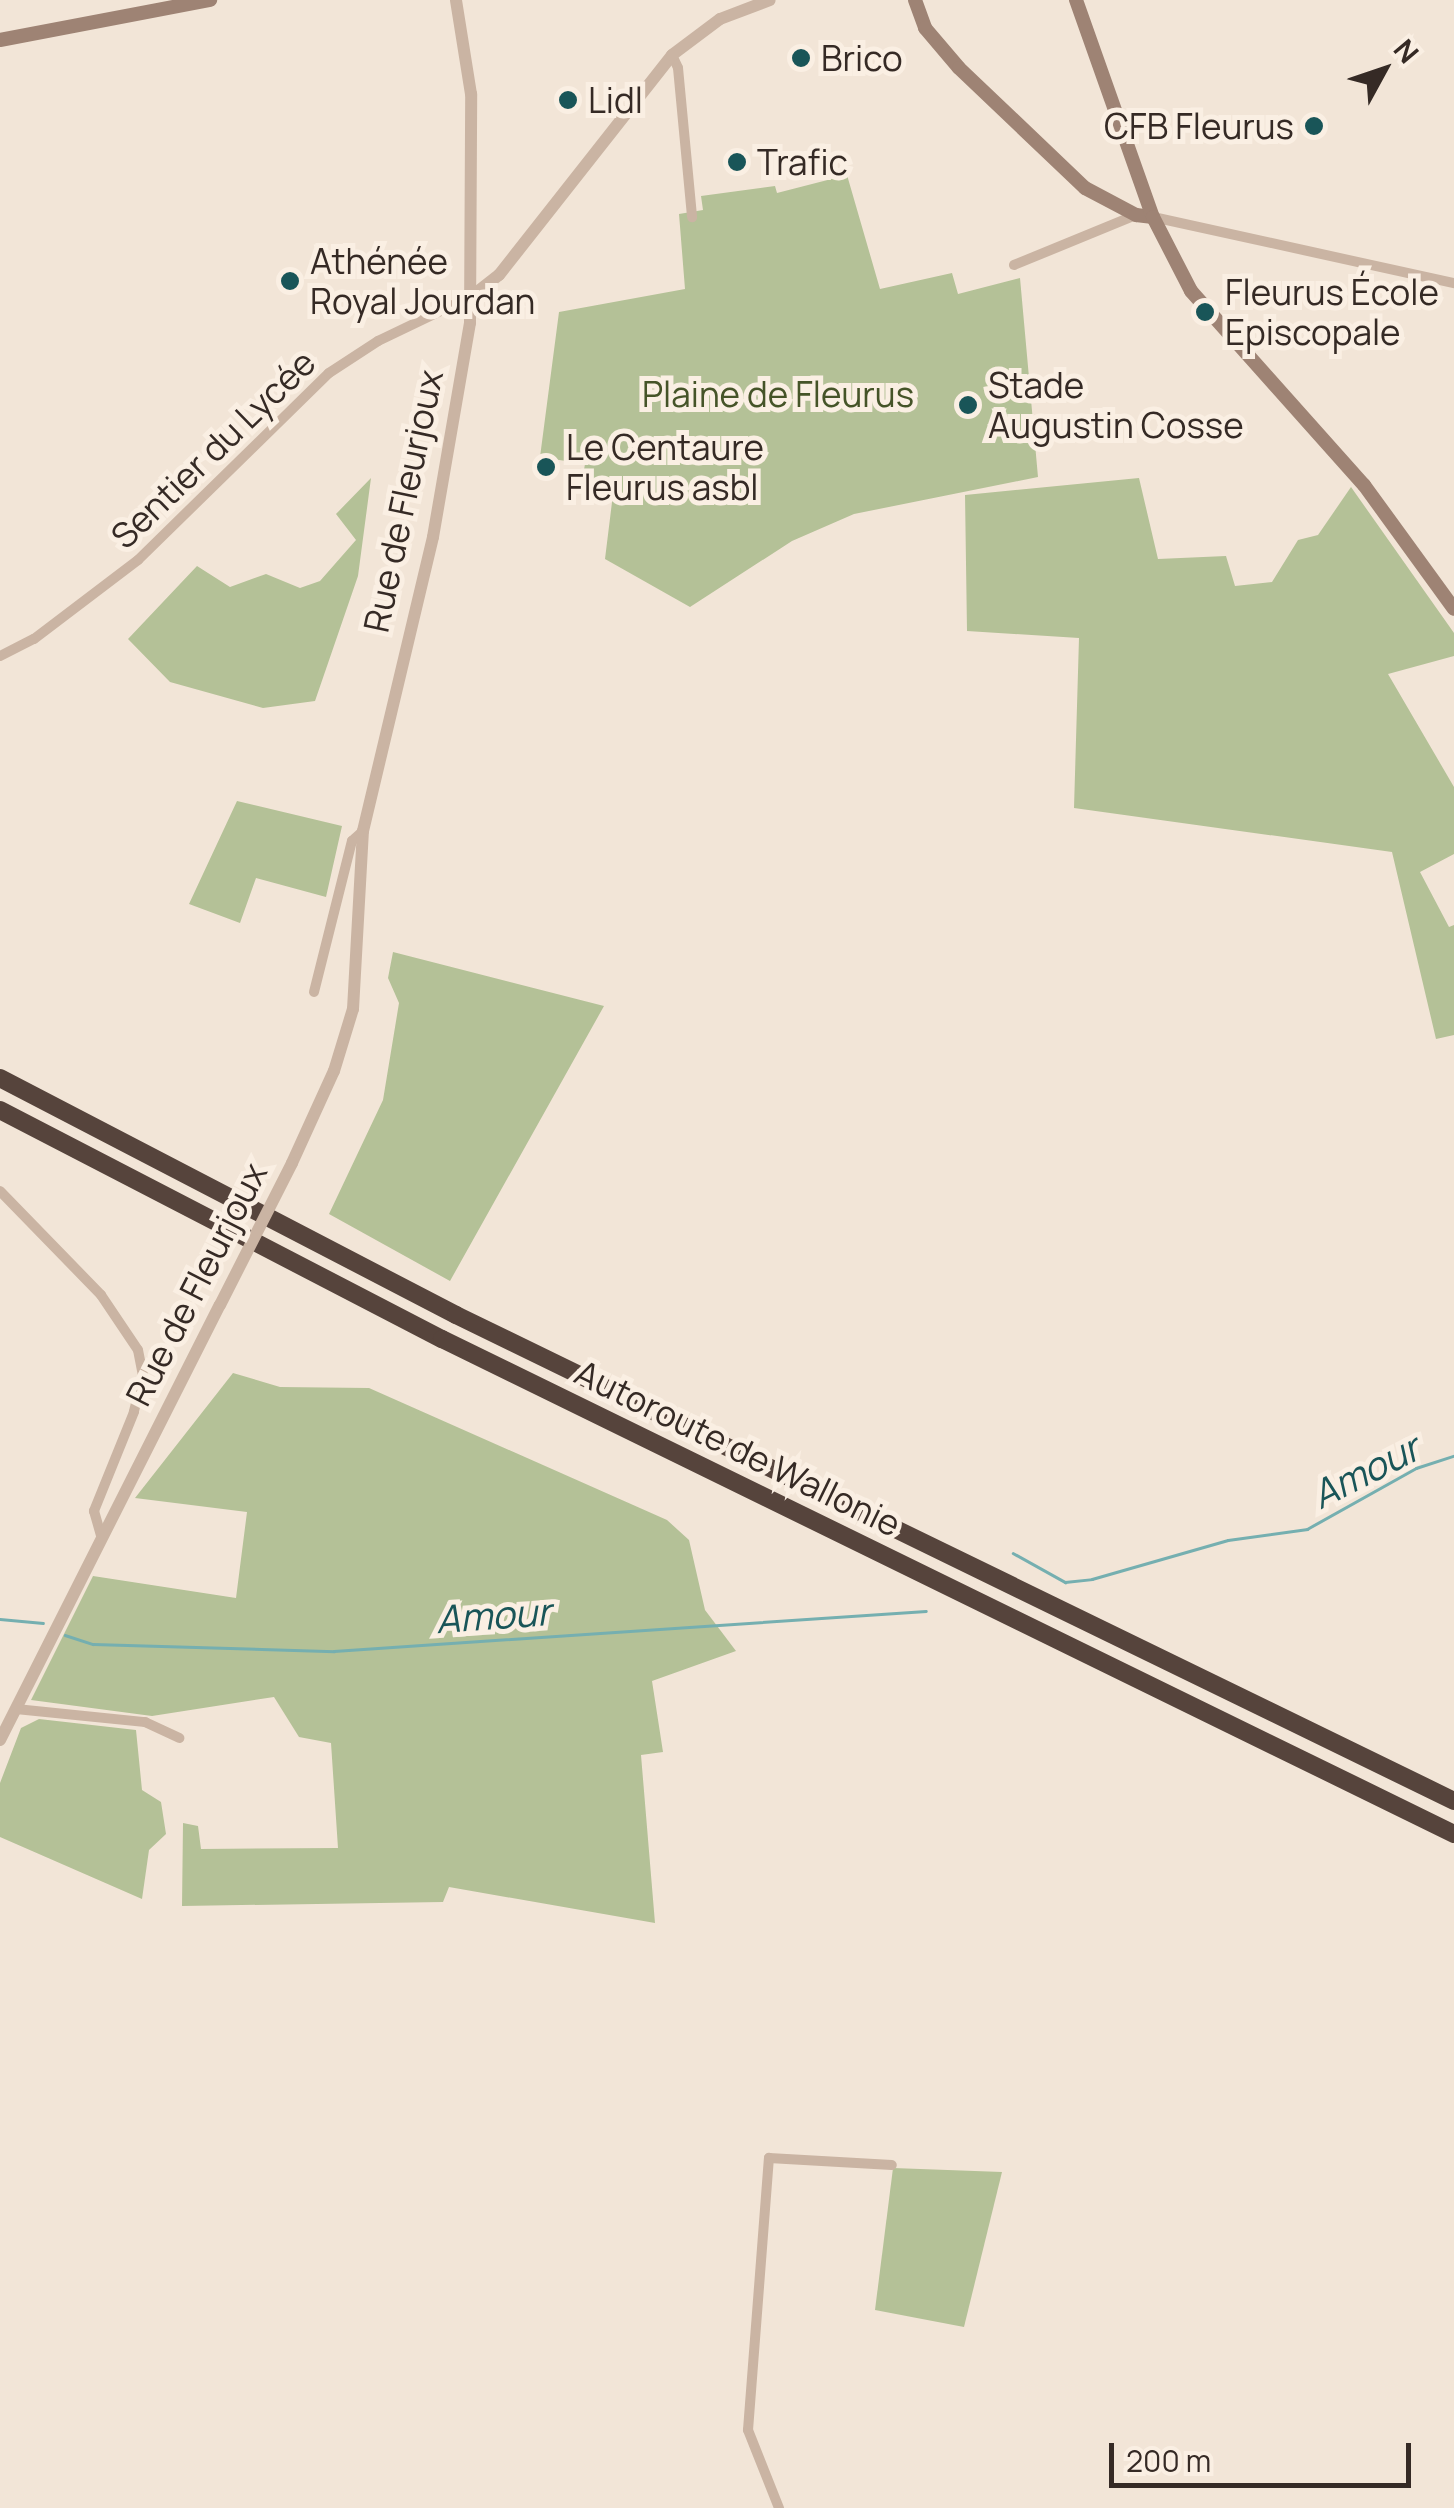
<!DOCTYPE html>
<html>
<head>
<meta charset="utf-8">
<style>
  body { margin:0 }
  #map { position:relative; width:1454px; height:2508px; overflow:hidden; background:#f2e5d7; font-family:Manrope,sans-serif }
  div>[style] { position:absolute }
  .green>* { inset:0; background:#b4c197 }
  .stream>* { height:2.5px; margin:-1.25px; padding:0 1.25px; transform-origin:1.25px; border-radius:1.25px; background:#75afb0 }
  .minor>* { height:10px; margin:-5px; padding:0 5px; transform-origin:5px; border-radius:5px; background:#cab4a3 }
  .tertiary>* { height:12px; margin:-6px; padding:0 6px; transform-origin:6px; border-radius:6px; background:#cab4a3 }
  .secondary>* { height:14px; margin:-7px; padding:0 7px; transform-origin:7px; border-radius:7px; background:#9e8374 }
  .motorway>* { height:18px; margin:-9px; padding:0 9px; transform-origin:9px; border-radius:9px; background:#56443c }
  .tertiary-bridge>* { height:12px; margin:-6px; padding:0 6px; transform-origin:6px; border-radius:6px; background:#cab4a3 }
  .dots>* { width:28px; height:28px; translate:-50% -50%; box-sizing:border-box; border:5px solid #faefe3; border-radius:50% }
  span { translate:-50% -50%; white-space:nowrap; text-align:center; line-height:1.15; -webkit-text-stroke:10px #faefe3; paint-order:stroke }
  .poi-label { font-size:35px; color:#352a25 }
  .left { translate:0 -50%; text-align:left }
  .right { translate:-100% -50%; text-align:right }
  .park-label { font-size:35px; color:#455428 }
  .street-label { font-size:35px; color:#352a25 }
  .water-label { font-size:38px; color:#195558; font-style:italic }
  .north { position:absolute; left:1334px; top:20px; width:100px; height:100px; -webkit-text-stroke:8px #faefe3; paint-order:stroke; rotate:50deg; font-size:28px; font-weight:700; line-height:40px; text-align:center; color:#352a25 }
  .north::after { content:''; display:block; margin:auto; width:35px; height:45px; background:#352a25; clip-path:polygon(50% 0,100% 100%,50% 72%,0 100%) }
  .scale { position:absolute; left:1109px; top:2443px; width:302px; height:45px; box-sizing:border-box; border:5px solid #352a25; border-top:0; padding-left:12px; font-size:30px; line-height:35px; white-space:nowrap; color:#352a25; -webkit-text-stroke:8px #faefe3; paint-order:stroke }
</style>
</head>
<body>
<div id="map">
  <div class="green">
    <div style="clip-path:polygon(847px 175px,880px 289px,952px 273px,958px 294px,1020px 278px,1038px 477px,854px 514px,792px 541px,690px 607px,605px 559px,614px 486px,582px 481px,585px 464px,540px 457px,559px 312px,685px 289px,679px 214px,703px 210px,701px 196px,775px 186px,777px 193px)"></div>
    <div style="clip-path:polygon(371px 478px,358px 576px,315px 701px,263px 708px,170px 682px,128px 639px,197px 566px,230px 587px,266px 574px,300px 588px,320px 581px,356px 540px,336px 514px)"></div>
    <div style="clip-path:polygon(1139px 478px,1158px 559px,1226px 556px,1235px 586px,1272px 582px,1298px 540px,1318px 535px,1351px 487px,1454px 633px,1454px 656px,1388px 674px,1454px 787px,1454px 854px,1420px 872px,1449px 927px,1454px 925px,1454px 1035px,1436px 1039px,1392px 852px,1074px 808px,1079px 638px,967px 631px,965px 495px)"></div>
    <div style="clip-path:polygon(237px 801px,342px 826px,326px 897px,256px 878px,240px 923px,189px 904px)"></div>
    <div style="clip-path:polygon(393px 952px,604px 1006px,450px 1281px,329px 1214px,383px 1100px,399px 1003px,388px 978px)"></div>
    <div style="clip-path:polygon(233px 1373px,280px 1387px,369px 1388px,667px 1520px,689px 1540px,705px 1610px,736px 1651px,652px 1681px,663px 1752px,641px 1755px,655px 1923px,449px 1887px,443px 1902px,182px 1906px,183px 1823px,198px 1826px,201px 1849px,338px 1848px,331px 1743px,299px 1737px,274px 1697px,152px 1716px,31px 1700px,93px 1576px,236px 1598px,247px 1512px,135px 1498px)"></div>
    <div style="clip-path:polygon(39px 1719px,136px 1730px,142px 1790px,161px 1802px,166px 1834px,149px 1850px,142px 1899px,0 1837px,0 1783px,21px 1728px)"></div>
    <div style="clip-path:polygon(893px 2168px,1002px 2172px,964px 2327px,875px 2310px)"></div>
  </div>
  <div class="stream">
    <div style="left:1013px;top:1553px;width:60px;rotate:29.1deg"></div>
    <div style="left:1065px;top:1582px;width:27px;rotate:-6deg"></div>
    <div style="left:1092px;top:1579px;width:141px;rotate:-16deg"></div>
    <div style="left:1228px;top:1540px;width:80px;rotate:-7.9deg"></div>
    <div style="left:1307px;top:1529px;width:125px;rotate:-29.2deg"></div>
    <div style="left:1416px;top:1468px;width:40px;rotate:-18deg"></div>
    <div style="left:0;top:1619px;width:43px;rotate:5.3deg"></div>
    <div style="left:65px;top:1635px;width:29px;rotate:18deg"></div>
    <div style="left:93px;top:1644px;width:241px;rotate:1.7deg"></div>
    <div style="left:334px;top:1651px;width:593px;rotate:-3.87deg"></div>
  </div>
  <div class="minor">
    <div style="left:672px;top:55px;width:14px;rotate:65deg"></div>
    <div style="left:678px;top:68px;width:150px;rotate:84.6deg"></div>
    <div style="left:1153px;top:217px;width:308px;rotate:12.4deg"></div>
    <div style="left:1014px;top:265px;width:132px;rotate:-22.3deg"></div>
    <div style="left:0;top:656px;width:38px;rotate:-27deg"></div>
    <div style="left:34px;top:639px;width:131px;rotate:-37.2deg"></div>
    <div style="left:138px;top:560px;width:267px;rotate:-44.4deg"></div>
    <div style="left:329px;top:373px;width:59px;rotate:-33.1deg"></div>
    <div style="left:378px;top:341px;width:104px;rotate:-25.6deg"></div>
    <div style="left:314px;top:992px;width:156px;rotate:-75.9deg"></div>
    <div style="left:352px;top:841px;width:15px;rotate:-42deg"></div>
    <div style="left:0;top:1191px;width:145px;rotate:45.8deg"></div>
    <div style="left:101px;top:1295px;width:66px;rotate:56.1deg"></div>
    <div style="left:138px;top:1350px;width:25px;rotate:79deg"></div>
    <div style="left:143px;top:1375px;width:38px;rotate:104deg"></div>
    <div style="left:134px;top:1412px;width:107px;rotate:112deg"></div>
    <div style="left:94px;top:1511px;width:25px;rotate:74deg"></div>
    <div style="left:16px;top:1709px;width:130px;rotate:5.8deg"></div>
    <div style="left:145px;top:1722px;width:38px;rotate:25deg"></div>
    <div style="left:779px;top:2508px;width:84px;rotate:-111.7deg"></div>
    <div style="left:748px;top:2430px;width:273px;rotate:-85.6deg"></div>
    <div style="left:769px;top:2158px;width:123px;rotate:3.3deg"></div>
  </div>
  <div class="tertiary">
    <div style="left:472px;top:296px;width:34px;rotate:-38deg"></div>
    <div style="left:499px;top:275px;width:280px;rotate:-51.8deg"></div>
    <div style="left:672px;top:55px;width:60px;rotate:-36.9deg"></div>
    <div style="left:720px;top:19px;width:53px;rotate:-20.8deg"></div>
    <div style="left:292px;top:1163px;width:101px;rotate:-65.5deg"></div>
    <div style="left:334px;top:1071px;width:65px;rotate:-73deg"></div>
    <div style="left:353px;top:1009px;width:178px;rotate:-86.8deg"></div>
    <div style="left:363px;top:831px;width:302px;rotate:-76.6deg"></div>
    <div style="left:433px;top:537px;width:217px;rotate:-80.2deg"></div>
    <div style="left:470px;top:323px;width:229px;rotate:-89.7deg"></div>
    <div style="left:471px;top:94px;width:95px;rotate:-99.1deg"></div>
    <div style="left:0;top:1740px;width:487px;rotate:-63.2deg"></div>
  </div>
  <div class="secondary">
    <div style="left:915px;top:0;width:30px;rotate:70deg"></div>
    <div style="left:925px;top:28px;width:52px;rotate:49.6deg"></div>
    <div style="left:959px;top:68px;width:174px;rotate:43.6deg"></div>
    <div style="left:1085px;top:188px;width:58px;rotate:27.9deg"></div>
    <div style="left:1136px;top:215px;width:17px;rotate:7deg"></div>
    <div style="left:1076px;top:0;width:230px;rotate:70.5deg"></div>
    <div style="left:1153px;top:217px;width:83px;rotate:62.8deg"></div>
    <div style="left:1191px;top:291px;width:260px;rotate:48.3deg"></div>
    <div style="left:1364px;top:485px;width:153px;rotate:54deg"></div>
    <div style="left:0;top:40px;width:214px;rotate:-10.8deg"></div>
  </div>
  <div class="motorway">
    <div style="left:0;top:1078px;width:514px;rotate:27.46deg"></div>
    <div style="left:456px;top:1315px;width:1110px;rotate:25.96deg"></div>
    <div style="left:0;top:1110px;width:498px;rotate:27.4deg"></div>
    <div style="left:442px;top:1339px;width:1127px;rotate:26.06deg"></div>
  </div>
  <div class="tertiary-bridge">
    <div style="left:220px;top:1305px;width:159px;rotate:-63.1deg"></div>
  </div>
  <div class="dots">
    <div style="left:801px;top:58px;background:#195558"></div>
    <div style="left:568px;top:100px;background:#195558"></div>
    <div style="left:1314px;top:126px;background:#195558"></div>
    <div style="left:737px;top:162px;background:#195558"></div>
    <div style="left:290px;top:281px;background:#195558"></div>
    <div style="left:1205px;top:312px;background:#195558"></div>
    <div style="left:968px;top:405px;background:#195558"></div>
    <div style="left:546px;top:467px;background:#195558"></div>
  </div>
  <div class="poi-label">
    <span class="left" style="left:821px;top:58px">Brico</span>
    <span class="left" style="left:588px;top:100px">Lidl</span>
    <span class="right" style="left:1294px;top:126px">CFB Fleurus</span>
    <span class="left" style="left:757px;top:162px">Trafic</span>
    <span class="left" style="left:310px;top:281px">Athénée<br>Royal Jourdan</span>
    <span class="left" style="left:1225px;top:312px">Fleurus École<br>Episcopale</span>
    <span class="left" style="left:988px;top:405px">Stade<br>Augustin Cosse</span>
    <span class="left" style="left:566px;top:467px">Le Centaure<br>Fleurus asbl</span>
  </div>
  <div class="park-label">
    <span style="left:778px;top:394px">Plaine de Fleurus</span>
  </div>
  <div class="street-label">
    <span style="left:213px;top:449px;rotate:-44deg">Sentier du Lycée</span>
    <span style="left:403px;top:501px;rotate:-78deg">Rue de Fleurjoux</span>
    <span style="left:196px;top:1284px;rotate:-63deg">Rue de Fleurjoux</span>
    <span style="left:738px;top:1448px;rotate:26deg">Autoroute de Wallonie</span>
  </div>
  <div class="water-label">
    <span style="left:1365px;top:1471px;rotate:-27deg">Amour</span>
    <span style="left:493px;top:1615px;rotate:-4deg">Amour</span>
  </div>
  <div class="north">N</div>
  <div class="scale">200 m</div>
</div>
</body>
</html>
